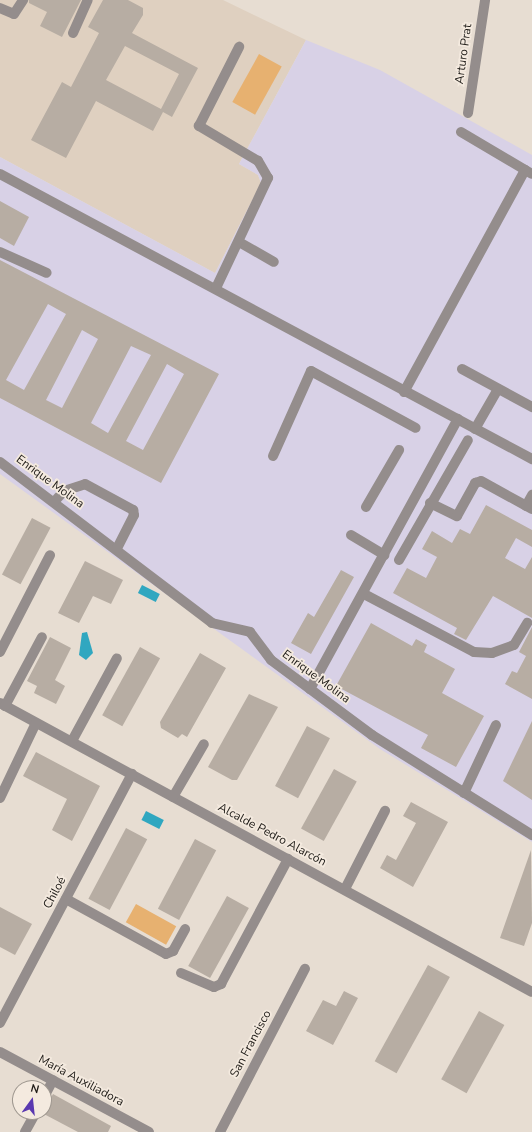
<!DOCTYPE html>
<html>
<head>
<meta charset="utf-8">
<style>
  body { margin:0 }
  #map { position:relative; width:532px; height:1132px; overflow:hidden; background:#e7ddd2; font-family:"Nunito Sans",sans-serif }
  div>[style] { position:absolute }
  .built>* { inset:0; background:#dfd0c0 }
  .medical>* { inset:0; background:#d8d1e6 }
  .green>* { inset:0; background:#e7b170; transform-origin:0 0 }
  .water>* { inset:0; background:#30a7c0; transform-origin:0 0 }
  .building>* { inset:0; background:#b7ada3; transform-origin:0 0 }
  .minor>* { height:10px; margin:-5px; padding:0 5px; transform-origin:5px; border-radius:5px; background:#948d8c }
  span { translate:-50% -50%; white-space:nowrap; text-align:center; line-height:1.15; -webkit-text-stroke:3.5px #f4eadf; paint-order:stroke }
  .street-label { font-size:12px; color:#1e1b17 }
  .north { position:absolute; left:12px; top:1080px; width:40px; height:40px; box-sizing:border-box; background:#f4eadf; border:1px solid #9e978f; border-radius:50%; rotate:15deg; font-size:11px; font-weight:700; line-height:16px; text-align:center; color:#1e1b17 }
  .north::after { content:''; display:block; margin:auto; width:14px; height:18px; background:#5a38b0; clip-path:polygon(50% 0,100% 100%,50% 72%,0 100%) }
</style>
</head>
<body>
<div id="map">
  <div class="built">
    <div style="clip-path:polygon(0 0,223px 0,306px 40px,239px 164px,258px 175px,261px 183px,215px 273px,0 157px)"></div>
  </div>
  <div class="medical">
    <div style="clip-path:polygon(306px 40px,380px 70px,532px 155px,532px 842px,380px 749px,0 474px,0 157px,215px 273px,261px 183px,258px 175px,239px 164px)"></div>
  </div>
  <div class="green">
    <div style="left:259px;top:54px;width:26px;height:55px;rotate:29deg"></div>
    <div style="left:136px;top:904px;width:46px;height:21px;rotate:29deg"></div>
  </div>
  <div class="water">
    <div style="left:142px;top:585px;width:20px;height:9px;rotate:27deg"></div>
    <div style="clip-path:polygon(87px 632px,93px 653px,86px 660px,79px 655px,82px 633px)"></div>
    <div style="left:146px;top:811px;width:20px;height:10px;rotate:27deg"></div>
  </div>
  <div class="building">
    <div style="clip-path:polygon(29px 0,81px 0,62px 37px,40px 26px,47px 12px,29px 3px)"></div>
    <div style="clip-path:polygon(evenodd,103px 0,128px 0,143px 8px,143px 15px,132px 33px,198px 68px,172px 117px,163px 112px,153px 131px,96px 101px,66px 158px,31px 140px,62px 82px,71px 87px,99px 33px,88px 27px,103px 0,125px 46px,179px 74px,161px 109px,106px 80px,125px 46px)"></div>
    <div style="clip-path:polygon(0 201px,29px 217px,14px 246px,0 238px)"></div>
    <div style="clip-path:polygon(evenodd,0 260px,219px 374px,161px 483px,0 398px,0 260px,48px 304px,66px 314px,24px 390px,6px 380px,48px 304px,0 260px,82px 330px,98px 339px,62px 408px,46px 400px,82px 330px,0 260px,131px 346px,151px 355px,108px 433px,91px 423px,131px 346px,0 260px,167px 364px,184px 374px,143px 450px,126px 441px,167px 364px)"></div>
    <div style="clip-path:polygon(486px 505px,532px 530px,532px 547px,516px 538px,505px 558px,525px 569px,532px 557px,532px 618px,493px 596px,466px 640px,454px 634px,457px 628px,393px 593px,407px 568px,426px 578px,437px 557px,422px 549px,432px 531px,452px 543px,460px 529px,470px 534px)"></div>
    <div style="left:32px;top:518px;width:21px;height:64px;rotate:28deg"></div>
    <div style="clip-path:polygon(85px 561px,123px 580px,111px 604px,93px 596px,79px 623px,58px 613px)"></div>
    <div style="clip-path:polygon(341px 570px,354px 577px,311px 654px,291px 643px,308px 613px,314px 617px)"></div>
    <div style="clip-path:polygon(371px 623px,412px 646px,416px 639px,427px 645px,424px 652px,455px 669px,442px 693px,484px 716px,456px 767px,421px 748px,428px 735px,336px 686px)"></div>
    <div style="clip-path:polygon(532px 627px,532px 699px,505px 684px,512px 671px,517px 673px,526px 656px,519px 652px)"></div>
    <div style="clip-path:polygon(50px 637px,71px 648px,55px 680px,65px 686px,56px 704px,34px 693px,37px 686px,27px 681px)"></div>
    <div style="left:140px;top:647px;width:23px;height:78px;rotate:29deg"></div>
    <div style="clip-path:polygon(200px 653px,226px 668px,187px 737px,182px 734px,178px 738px,161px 728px,160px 722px)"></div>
    <div style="clip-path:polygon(249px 694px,278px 707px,237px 780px,232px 780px,208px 767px)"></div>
    <div style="clip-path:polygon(532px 721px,532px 800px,503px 781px)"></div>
    <div style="left:307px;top:726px;width:26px;height:68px;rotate:28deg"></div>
    <div style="clip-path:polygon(36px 752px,100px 786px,72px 841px,52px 830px,67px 799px,23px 776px)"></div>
    <div style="left:334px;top:769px;width:26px;height:68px;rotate:29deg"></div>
    <div style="clip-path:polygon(411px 802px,448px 822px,413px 887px,380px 868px,387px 855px,396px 860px,416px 823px,403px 816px)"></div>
    <div style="left:126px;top:828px;width:24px;height:80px;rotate:28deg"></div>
    <div style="left:195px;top:839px;width:24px;height:79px;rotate:28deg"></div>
    <div style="clip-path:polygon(531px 850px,532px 923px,524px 946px,500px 938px)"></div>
    <div style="left:227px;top:896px;width:25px;height:80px;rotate:29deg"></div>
    <div style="clip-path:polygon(0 907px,32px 924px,15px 955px,0 947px)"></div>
    <div style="left:428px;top:965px;width:25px;height:110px;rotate:29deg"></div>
    <div style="clip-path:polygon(344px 991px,358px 998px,333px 1045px,306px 1031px,323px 1000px,336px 1006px)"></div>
    <div style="left:479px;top:1011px;width:29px;height:78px;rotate:29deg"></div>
    <div style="clip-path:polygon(53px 1094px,111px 1126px,108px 1132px,78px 1132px,42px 1113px)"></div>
  </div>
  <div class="minor">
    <div style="left:0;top:8px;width:15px;rotate:23deg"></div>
    <div style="left:14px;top:14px;width:17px;rotate:-57deg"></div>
    <div style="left:73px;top:33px;width:36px;rotate:-66deg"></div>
    <div style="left:468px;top:113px;width:114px;rotate:-81.4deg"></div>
    <div style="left:461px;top:132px;width:82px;rotate:30.6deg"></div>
    <div style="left:0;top:174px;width:604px;rotate:28.18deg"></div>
    <div style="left:239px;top:242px;width:40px;rotate:29.7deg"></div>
    <div style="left:0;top:252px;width:51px;rotate:24.1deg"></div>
    <div style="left:216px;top:288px;width:122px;rotate:-64.7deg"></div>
    <div style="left:268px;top:178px;width:20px;rotate:-120deg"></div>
    <div style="left:258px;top:161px;width:69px;rotate:-149.3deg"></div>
    <div style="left:199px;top:126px;width:89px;rotate:-63.1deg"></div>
    <div style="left:462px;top:369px;width:80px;rotate:28.5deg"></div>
    <div style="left:404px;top:392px;width:253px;rotate:-61.4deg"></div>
    <div style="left:475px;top:429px;width:46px;rotate:-60.1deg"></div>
    <div style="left:273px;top:456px;width:93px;rotate:-65.9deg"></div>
    <div style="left:311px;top:371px;width:119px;rotate:28.5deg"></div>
    <div style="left:0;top:462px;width:266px;rotate:37.2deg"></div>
    <div style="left:212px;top:623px;width:39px;rotate:13deg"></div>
    <div style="left:250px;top:632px;width:35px;rotate:53deg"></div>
    <div style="left:271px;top:660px;width:126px;rotate:36.6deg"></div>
    <div style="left:372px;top:735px;width:189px;rotate:32deg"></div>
    <div style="left:54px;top:502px;width:15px;rotate:-48deg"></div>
    <div style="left:64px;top:491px;width:22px;rotate:-18deg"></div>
    <div style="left:85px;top:484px;width:55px;rotate:28.4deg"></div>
    <div style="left:133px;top:510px;width:5px;rotate:79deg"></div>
    <div style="left:134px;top:515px;width:37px;rotate:117deg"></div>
    <div style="left:430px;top:503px;width:30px;rotate:26deg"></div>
    <div style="left:457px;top:516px;width:38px;rotate:-61deg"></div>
    <div style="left:475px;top:483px;width:6px;rotate:-18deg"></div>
    <div style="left:481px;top:481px;width:58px;rotate:28.8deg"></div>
    <div style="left:526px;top:506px;width:13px;rotate:-61deg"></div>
    <div style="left:366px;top:507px;width:66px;rotate:-59.9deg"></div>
    <div style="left:351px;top:535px;width:39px;rotate:31deg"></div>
    <div style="left:399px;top:560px;width:138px;rotate:-60.1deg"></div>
    <div style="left:364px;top:594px;width:124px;rotate:27.8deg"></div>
    <div style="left:474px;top:652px;width:18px;rotate:3deg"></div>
    <div style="left:492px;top:653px;width:23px;rotate:-20deg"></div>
    <div style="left:514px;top:645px;width:26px;rotate:-59deg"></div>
    <div style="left:0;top:652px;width:109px;rotate:-62.7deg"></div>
    <div style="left:310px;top:689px;width:308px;rotate:-61.3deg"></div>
    <div style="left:0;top:703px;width:605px;rotate:28.51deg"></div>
    <div style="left:5px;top:706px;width:78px;rotate:-61.8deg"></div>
    <div style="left:72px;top:741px;width:94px;rotate:-61.5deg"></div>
    <div style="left:464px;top:793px;width:75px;rotate:-64.8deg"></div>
    <div style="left:173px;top:797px;width:61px;rotate:-59.7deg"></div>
    <div style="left:0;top:798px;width:83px;rotate:-64.4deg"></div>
    <div style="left:345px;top:889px;width:88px;rotate:-62.9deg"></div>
    <div style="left:66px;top:899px;width:114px;rotate:28.8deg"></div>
    <div style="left:166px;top:954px;width:8px;rotate:-23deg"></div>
    <div style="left:173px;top:951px;width:25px;rotate:-61deg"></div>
    <div style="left:181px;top:973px;width:36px;rotate:23deg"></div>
    <div style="left:214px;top:987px;width:8px;rotate:-23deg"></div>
    <div style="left:221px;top:984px;width:142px;rotate:-61.8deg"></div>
    <div style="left:0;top:1023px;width:282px;rotate:-62.1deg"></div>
    <div style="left:0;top:1052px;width:169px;rotate:28.2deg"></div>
    <div style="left:44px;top:1097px;width:19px;rotate:-62deg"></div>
    <div style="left:25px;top:1132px;width:23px;rotate:-61deg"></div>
    <div style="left:220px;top:1132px;width:184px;rotate:-62.5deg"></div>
  </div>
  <div class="street-label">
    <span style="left:464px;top:54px;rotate:-82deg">Arturo Prat</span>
    <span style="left:50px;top:482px;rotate:36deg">Enrique Molina</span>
    <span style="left:316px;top:677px;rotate:36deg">Enrique Molina</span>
    <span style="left:272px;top:835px;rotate:28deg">Alcalde Pedro Alarcón</span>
    <span style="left:55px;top:893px;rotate:-62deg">Chiloé</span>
    <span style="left:251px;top:1044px;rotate:-62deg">San Francisco</span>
    <span style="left:81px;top:1081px;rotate:28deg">María Auxiliadora</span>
  </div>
  <div class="north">N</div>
</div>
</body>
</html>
